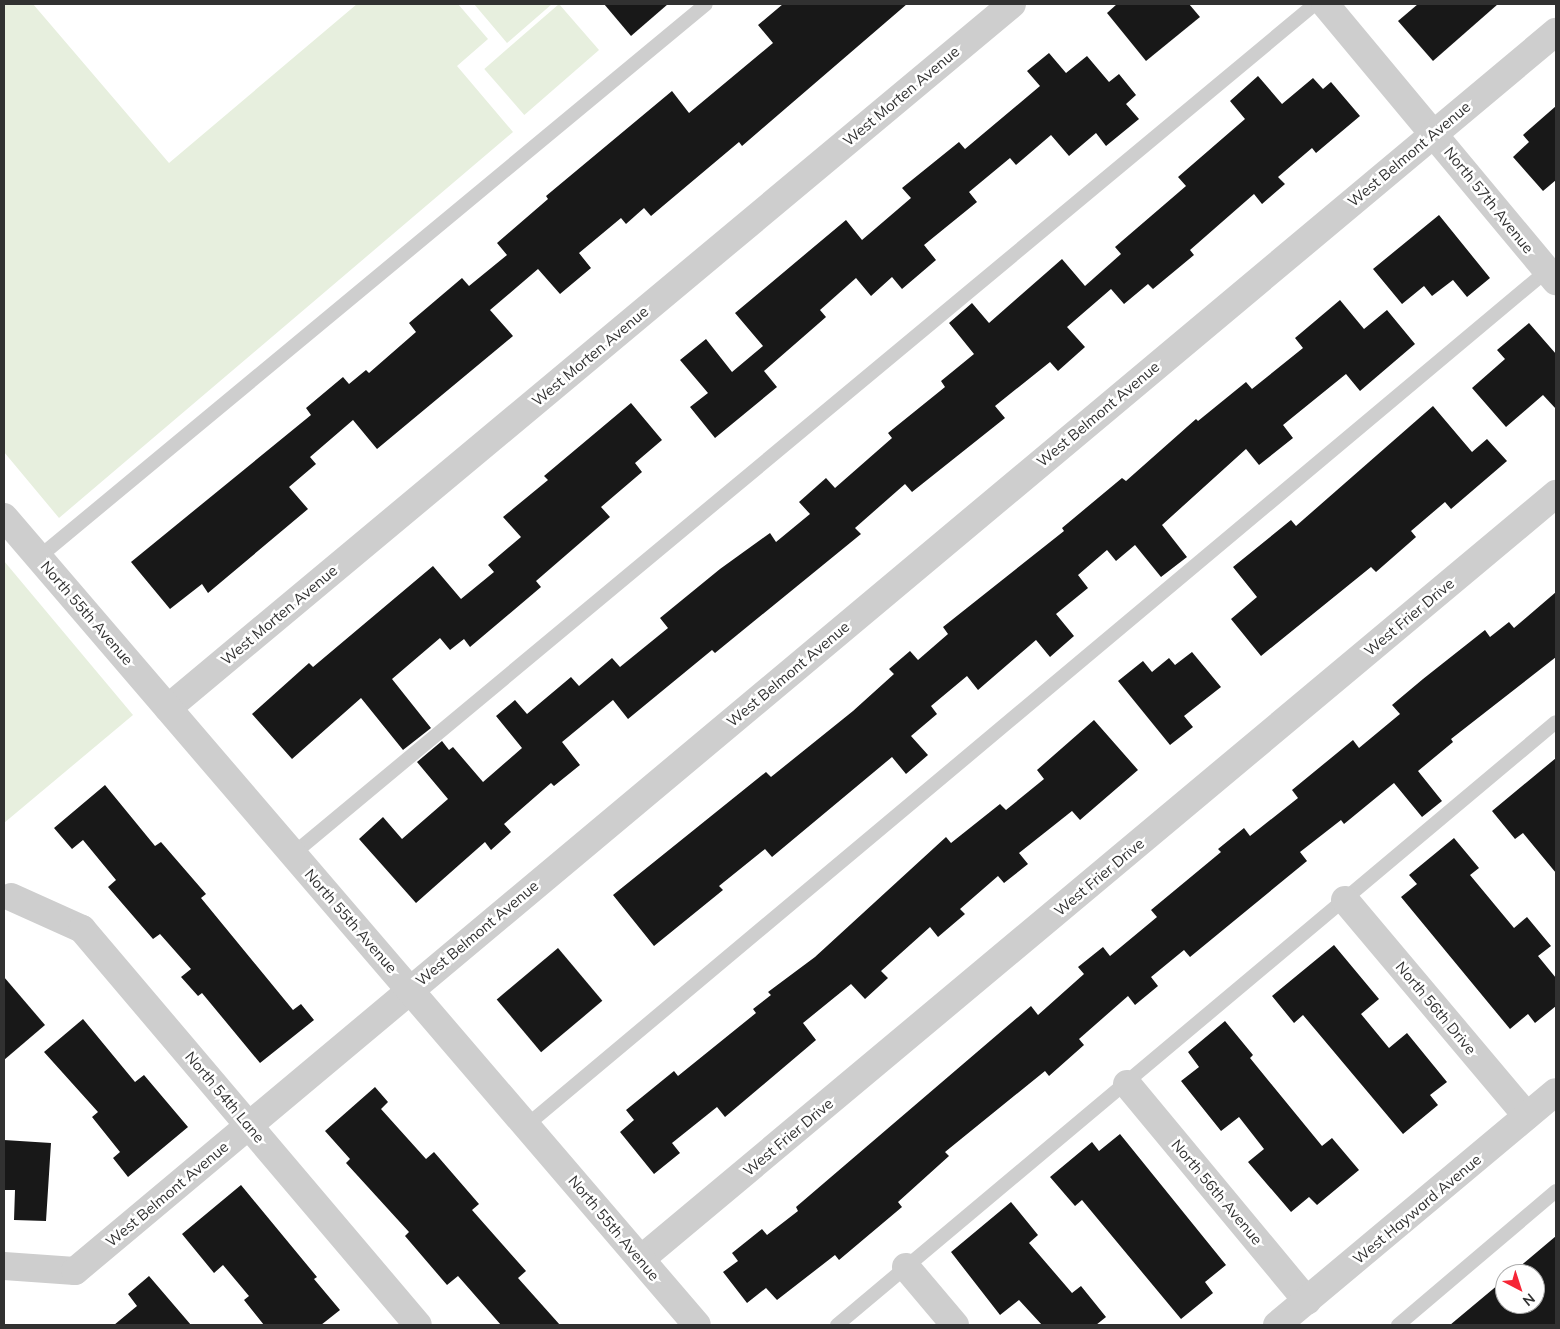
<!DOCTYPE html>
<html>
<head>
<meta charset="utf-8">
<style>
  body { margin:0 }
  #map { position:relative; width:1560px; height:1329px; overflow:hidden; background:#fff; font-family:Mulish,sans-serif }
  div>[style] { position:absolute }
  .green>* { inset:0; background:#e7efde; transform-origin:0 0 }
  .building>* { inset:0; background:#181818; transform-origin:0 0 }
  .service>* { height:14px; margin:-7px; padding:0 7px; transform-origin:7px; border-radius:7px; background:#cecece }
  .minor>* { height:28px; margin:-14px; padding:0 14px; transform-origin:14px; border-radius:14px; background:#cecece }
  .tertiary>* { height:28px; margin:-14px; padding:0 14px; transform-origin:14px; border-radius:14px; background:#cecece }
  span { translate:-50% -50%; white-space:nowrap; text-align:center; line-height:1.15; -webkit-text-stroke:5px #fff; paint-order:stroke }
  .street-label { font-size:15px; color:#313131 }
  .frame { position:absolute; inset:0; border:5px solid #313131; pointer-events:none }
  .north { position:absolute; left:1495px; top:1264px; width:50px; height:50px; box-sizing:border-box; background:#fff; border:1px solid #adadad; border-radius:50%; rotate:140deg; font-size:14px; font-weight:700; line-height:20px; text-align:center; color:#313131 }
  .north::after { content:''; display:block; margin:auto; width:18px; height:22px; background:#f62536; clip-path:polygon(50% 0,100% 100%,50% 72%,0 100%) }
</style>
</head>
<body>
<div id="map">
  <div class="green">
    <div style="clip-path:polygon(4px 4px,33px 4px,169px 163px,357px 4px,458px 4px,488px 39px,457px 66px,513px 132px,59px 518px,4px 452px)"></div>
    <div style="clip-path:polygon(474px 4px,552px 4px,507px 43px)"></div>
    <div style="left:559px;top:4px;width:61px;height:99px;rotate:49deg"></div>
    <div style="clip-path:polygon(4px 561px,133px 715px,4px 823px)"></div>
  </div>
  <div class="building">
    <div style="clip-path:polygon(604px 4px,668px 4px,631px 36px)"></div>
    <div style="clip-path:polygon(783px 4px,907px 4px,742px 146px,739px 142px,651px 216px,644px 208px,626px 224px,621px 218px,579px 253px,591px 268px,560px 294px,538px 269px,490px 310px,513px 336px,377px 449px,353px 420px,310px 457px,316px 464px,289px 487px,308px 509px,208px 593px,202px 584px,170px 609px,131px 562px,311px 415px,306px 408px,343px 377px,349px 384px,366px 370px,369px 373px,416px 332px,409px 323px,462px 278px,469px 286px,507px 255px,497px 243px,548px 199px,546px 196px,672px 91px,689px 113px,773px 43px,758px 25px)"></div>
    <div style="clip-path:polygon(1117px 4px,1189px 4px,1200px 17px,1146px 61px,1107px 13px)"></div>
    <div style="clip-path:polygon(1418px 4px,1498px 4px,1433px 61px,1398px 21px)"></div>
    <div style="clip-path:polygon(1049px 53px,1066px 73px,1087px 56px,1109px 82px,1119px 74px,1136px 95px,1126px 104px,1139px 119px,1106px 146px,1096px 133px,1069px 156px,1051px 135px,1016px 165px,1010px 158px,969px 192px,977px 202px,924px 245px,936px 260px,902px 289px,892px 277px,871px 296px,856px 278px,820px 310px,826px 317px,764px 371px,777px 387px,715px 438px,690px 407px,708px 393px,680px 360px,706px 339px,732px 372px,763px 346px,735px 313px,846px 220px,862px 240px,911px 198px,902px 188px,959px 142px,965px 149px,1040px 86px,1027px 71px)"></div>
    <div style="clip-path:polygon(1258px 76px,1282px 104px,1313px 78px,1323px 89px,1331px 82px,1360px 116px,1316px 153px,1312px 148px,1278px 177px,1285px 184px,1262px 204px,1254px 194px,1190px 250px,1194px 255px,1153px 289px,1148px 284px,1124px 304px,1111px 289px,1067px 327px,1085px 347px,1058px 371px,1050px 362px,995px 406px,1005px 418px,912px 492px,905px 484px,855px 528px,861px 534px,715px 653px,712px 650px,628px 719px,613px 700px,562px 742px,580px 765px,554px 786px,551px 783px,504px 824px,511px 832px,491px 850px,485px 842px,416px 903px,359px 839px,383px 817px,402px 839px,448px 799px,417px 762px,442px 741px,449px 750px,453px 747px,483px 782px,522px 748px,496px 716px,515px 700px,527px 714px,571px 677px,579px 686px,612px 658px,620px 667px,668px 628px,660px 618px,720px 569px,770px 533px,776px 542px,810px 514px,799px 502px,826px 478px,835px 488px,892px 438px,888px 433px,945px 387px,941px 381px,974px 354px,949px 323px,972px 303px,989px 323px,1062px 259px,1085px 286px,1121px 254px,1115px 247px,1186px 186px,1178px 177px,1245px 119px,1230px 101px)"></div>
    <div style="clip-path:polygon(1556px 106px,1556px 180px,1543px 191px,1513px 157px,1529px 142px,1523px 135px)"></div>
    <div style="clip-path:polygon(1439px 215px,1490px 278px,1467px 297px,1453px 280px,1432px 296px,1424px 286px,1402px 304px,1373px 269px)"></div>
    <div style="clip-path:polygon(1340px 300px,1364px 329px,1387px 310px,1415px 344px,1360px 391px,1346px 374px,1283px 425px,1293px 438px,1259px 465px,1246px 449px,1162px 525px,1187px 557px,1161px 577px,1135px 545px,1116px 561px,1107px 550px,1078px 575px,1088px 588px,1056px 614px,1074px 636px,1050px 657px,1036px 640px,978px 690px,967px 676px,931px 706px,937px 714px,911px 736px,928px 755px,906px 774px,892px 757px,772px 857px,765px 849px,719px 886px,723px 890px,654px 946px,613px 895px,766px 772px,771px 777px,853px 711px,894px 674px,889px 669px,910px 651px,918px 660px,948px 634px,943px 627px,1064px 531px,1062px 528px,1122px 478px,1126px 481px,1196px 419px,1198px 421px,1246px 382px,1252px 389px,1303px 348px,1295px 338px)"></div>
    <div style="clip-path:polygon(1529px 323px,1556px 354px,1556px 409px,1543px 395px,1506px 427px,1472px 388px,1505px 359px,1497px 350px)"></div>
    <div style="clip-path:polygon(631px 403px,662px 440px,635px 463px,642px 472px,601px 507px,610px 517px,536px 581px,541px 587px,470px 647px,464px 639px,450px 650px,440px 638px,392px 679px,431px 728px,403px 750px,361px 698px,292px 759px,252px 714px,309px 663px,313px 667px,433px 566px,461px 599px,494px 572px,488px 565px,521px 537px,503px 517px,548px 480px,544px 476px)"></div>
    <div style="clip-path:polygon(1433px 406px,1472px 452px,1487px 439px,1507px 461px,1451px 509px,1445px 502px,1411px 531px,1416px 537px,1376px 572px,1371px 567px,1261px 656px,1231px 619px,1257px 597px,1233px 567px,1291px 520px,1296px 526px)"></div>
    <div style="clip-path:polygon(1556px 592px,1556px 657px,1451px 739px,1453px 742px,1418px 771px,1442px 801px,1422px 817px,1394px 783px,1344px 824px,1341px 820px,1300px 852px,1307px 861px,1190px 957px,1184px 950px,1151px 977px,1158px 986px,1135px 1005px,1128px 996px,1079px 1039px,1084px 1045px,1049px 1076px,1045px 1071px,945px 1152px,949px 1156px,898px 1202px,902px 1207px,839px 1260px,835px 1255px,777px 1300px,766px 1288px,747px 1303px,723px 1272px,738px 1261px,732px 1253px,762px 1229px,767px 1235px,798px 1211px,796px 1207px,1031px 1006px,1038px 1015px,1084px 974px,1078px 967px,1103px 947px,1110px 956px,1157px 917px,1151px 910px,1221px 852px,1218px 849px,1244px 828px,1250px 836px,1298px 798px,1292px 790px,1353px 740px,1359px 748px,1400px 714px,1392px 705px,1423px 679px,1485px 630px,1490px 637px,1509px 622px,1514px 628px)"></div>
    <div style="clip-path:polygon(1192px 652px,1221px 687px,1184px 716px,1193px 727px,1170px 745px,1118px 681px,1143px 661px,1152px 672px,1169px 658px,1175px 665px)"></div>
    <div style="clip-path:polygon(1094px 720px,1138px 770px,1080px 820px,1072px 811px,1019px 853px,1028px 864px,1004px 883px,998px 876px,960px 909px,965px 914px,938px 937px,930px 927px,881px 971px,888px 978px,865px 999px,851px 984px,803px 1023px,816px 1040px,725px 1117px,717px 1107px,672px 1143px,680px 1153px,654px 1174px,620px 1132px,634px 1120px,626px 1110px,674px 1071px,678px 1076px,756px 1013px,753px 1009px,771px 995px,768px 992px,815px 957px,946px 837px,951px 843px,1000px 804px,1006px 810px,1044px 779px,1037px 770px)"></div>
    <div style="clip-path:polygon(1556px 758px,1556px 873px,1523px 833px,1515px 839px,1492px 811px)"></div>
    <div style="clip-path:polygon(105px 785px,155px 846px,161px 842px,206px 894px,201px 898px,293px 1010px,301px 1004px,314px 1020px,260px 1063px,202px 993px,198px 996px,181px 977px,191px 969px,160px 934px,153px 939px,108px 887px,116px 880px,83px 840px,72px 849px,54px 828px)"></div>
    <div style="clip-path:polygon(1454px 838px,1479px 868px,1470px 875px,1514px 928px,1527px 917px,1551px 946px,1538px 956px,1556px 978px,1556px 1006px,1535px 1023px,1528px 1014px,1510px 1029px,1401px 897px,1417px 884px,1409px 875px)"></div>
    <div style="clip-path:polygon(1334px 945px,1379px 999px,1361px 1014px,1389px 1048px,1407px 1033px,1447px 1082px,1430px 1095px,1438px 1105px,1403px 1134px,1303px 1015px,1294px 1023px,1272px 996px)"></div>
    <div style="left:558px;top:948px;width:69px;height:80px;rotate:50deg"></div>
    <div style="clip-path:polygon(4px 977px,45px 1025px,4px 1060px)"></div>
    <div style="clip-path:polygon(83px 1019px,135px 1082px,144px 1075px,188px 1127px,128px 1177px,113px 1158px,120px 1152px,92px 1117px,98px 1112px,44px 1052px)"></div>
    <div style="clip-path:polygon(1225px 1021px,1253px 1055px,1250px 1058px,1322px 1146px,1332px 1138px,1359px 1170px,1317px 1205px,1309px 1197px,1291px 1212px,1248px 1162px,1264px 1149px,1239px 1117px,1221px 1131px,1181px 1081px,1199px 1067px,1188px 1052px)"></div>
    <div style="clip-path:polygon(375px 1087px,388px 1102px,381px 1109px,426px 1159px,434px 1152px,479px 1204px,472px 1210px,526px 1271px,518px 1278px,560px 1325px,501px 1325px,458px 1276px,447px 1285px,405px 1236px,409px 1232px,346px 1163px,350px 1159px,325px 1131px)"></div>
    <div style="clip-path:polygon(1120px 1134px,1226px 1265px,1205px 1282px,1213px 1293px,1181px 1319px,1082px 1200px,1075px 1206px,1050px 1177px,1092px 1142px,1099px 1151px)"></div>
    <div style="clip-path:polygon(4px 1140px,51px 1143px,46px 1221px,14px 1220px,15px 1190px,4px 1190px)"></div>
    <div style="clip-path:polygon(241px 1185px,317px 1277px,314px 1279px,340px 1310px,321px 1325px,264px 1325px,244px 1300px,249px 1296px,223px 1265px,214px 1273px,182px 1234px)"></div>
    <div style="clip-path:polygon(1011px 1202px,1038px 1235px,1029px 1243px,1072px 1293px,1081px 1286px,1106px 1317px,1096px 1325px,1042px 1325px,1019px 1300px,1000px 1315px,951px 1252px)"></div>
    <div style="clip-path:polygon(1556px 1236px,1556px 1325px,1450px 1325px,1505px 1279px,1505px 1304px,1535px 1304px,1535px 1274px,1511px 1274px)"></div>
    <div style="clip-path:polygon(149px 1276px,191px 1325px,114px 1325px,137px 1306px,128px 1294px)"></div>
  </div>
  <div class="service">
    <div style="left:39px;top:557px;width:866px;rotate:-39.66deg"></div>
    <div style="left:293px;top:854px;width:1329px;rotate:-39.75deg"></div>
    <div style="left:527px;top:1125px;width:1335px;rotate:-39.95deg"></div>
    <div style="left:837px;top:1325px;width:938px;rotate:-39.99deg"></div>
    <div style="left:1398px;top:1325px;width:207px;rotate:-40.3deg"></div>
  </div>
  <div class="minor">
    <div style="left:1325px;top:4px;width:361px;rotate:50.2deg"></div>
    <div style="left:168px;top:708px;width:1099px;rotate:-39.83deg"></div>
    <div style="left:11px;top:897px;width:78px;rotate:24.3deg"></div>
    <div style="left:82px;top:929px;width:519px;rotate:49.69deg"></div>
    <div style="left:1345px;top:900px;width:282px;rotate:49.9deg"></div>
    <div style="left:1127px;top:1084px;width:282px;rotate:50.3deg"></div>
    <div style="left:641px;top:1259px;width:1193px;rotate:-39.9deg"></div>
    <div style="left:4px;top:1266px;width:71px;rotate:4deg"></div>
    <div style="left:75px;top:1271px;width:1931px;rotate:-39.92deg"></div>
    <div style="left:906px;top:1267px;width:76px;rotate:49.8deg"></div>
  </div>
  <div class="tertiary">
    <div style="left:4px;top:517px;width:1064px;rotate:49.38deg"></div>
    <div style="left:1277px;top:1325px;width:363px;rotate:-39.9deg"></div>
  </div>
  <div class="street-label">
    <span style="left:901px;top:96px;rotate:-40deg">West Morten Avenue</span>
    <span style="left:1409px;top:154px;rotate:-40deg">West Belmont Avenue</span>
    <span style="left:1489px;top:200px;rotate:51deg">North 57th Avenue</span>
    <span style="left:590px;top:356px;rotate:-40deg">West Morten Avenue</span>
    <span style="left:1098px;top:414px;rotate:-40deg">West Belmont Avenue</span>
    <span style="left:87px;top:613px;rotate:49deg">North 55th Avenue</span>
    <span style="left:279px;top:615px;rotate:-40deg">West Morten Avenue</span>
    <span style="left:1409px;top:617px;rotate:-40deg">West Frier Drive</span>
    <span style="left:788px;top:674px;rotate:-40deg">West Belmont Avenue</span>
    <span style="left:1099px;top:877px;rotate:-40deg">West Frier Drive</span>
    <span style="left:351px;top:921px;rotate:49deg">North 55th Avenue</span>
    <span style="left:477px;top:933px;rotate:-40deg">West Belmont Avenue</span>
    <span style="left:1436px;top:1008px;rotate:50deg">North 56th Drive</span>
    <span style="left:225px;top:1097px;rotate:50deg">North 54th Lane</span>
    <span style="left:788px;top:1137px;rotate:-40deg">West Frier Drive</span>
    <span style="left:1217px;top:1192px;rotate:50deg">North 56th Avenue</span>
    <span style="left:167px;top:1194px;rotate:-40deg">West Belmont Avenue</span>
    <span style="left:1417px;top:1209px;rotate:-40deg">West Hayward Avenue</span>
    <span style="left:614px;top:1228px;rotate:50deg">North 55th Avenue</span>
  </div>
  <div class="frame"></div>
  <div class="north">N</div>
</div>
</body>
</html>
